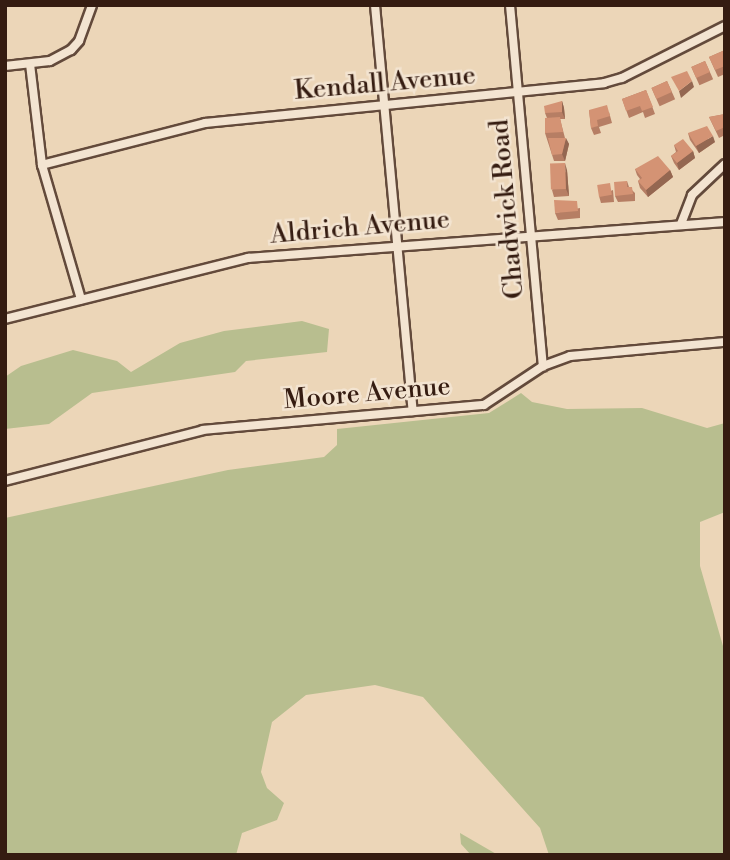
<!DOCTYPE html>
<html>
<head>
<meta charset="utf-8">
<style>
  body { margin:0 }
  #map { position:relative; width:730px; height:860px; overflow:hidden; background:#ecd6b8; font-family:"Libre Bodoni",serif }
  div>[style] { position:absolute }
  .green>* { inset:0; background:#b8be8f }
  .roads { filter:drop-shadow(2px 0 #634a3b) drop-shadow(-2px 0 #634a3b) drop-shadow(0 2px #634a3b) drop-shadow(0 -2px #634a3b) }
  .street>* { height:8px; margin:-4px; padding:0 4px; transform-origin:4px; border-radius:4px; background:#f3e4d1 }
  .wall>* { inset:0; background:#b67e64; transform-origin:0 0 }
  .shaded-wall>* { inset:0; background:#946751 }
  .building>* { inset:0; background:#d49374; transform-origin:0 0 }
  span { translate:-50% -50%; white-space:nowrap; text-align:center; line-height:1.15; -webkit-text-stroke:5px #f3e4d1; paint-order:stroke }
  .street-label { font-size:26px; color:#351c11 }
  .frame { position:absolute; inset:0; border:7px solid #351c11; pointer-events:none }
</style>
</head>
<body>
<div id="map">
  <div class="green">
    <div style="clip-path:polygon(302px 321px,329px 329px,327px 352px,246px 361px,235px 372px,92px 393px,49px 424px,5px 429px,5px 377px,21px 366px,73px 350px,117px 361px,131px 372px,180px 343px,224px 331px)"></div>
    <div style="clip-path:polygon(521px 393px,532px 402px,567px 409px,642px 408px,707px 428px,725px 423px,725px 512px,700px 522px,700px 566px,725px 653px,725px 855px,549px 855px,540px 828px,423px 697px,375px 685px,306px 695px,272px 722px,261px 772px,267px 788px,284px 803px,277px 820px,242px 833px,236px 855px,5px 855px,5px 518px,228px 470px,324px 457px,337px 445px,337px 429px,489px 413px)"></div>
    <div style="clip-path:polygon(460px 833px,498px 855px,471px 855px,461px 844px)"></div>
  </div>
  <div class="roads">
    <div class="street">
      <div style="left:375px;top:5px;width:408px;rotate:84.7deg"></div>
      <div style="left:510px;top:5px;width:363px;rotate:84.8deg"></div>
      <div style="left:30px;top:64px;width:102px;rotate:83.2deg"></div>
      <div style="left:42px;top:165px;width:140px;rotate:73.8deg"></div>
      <div style="left:5px;top:66px;width:45px;rotate:-6.3deg"></div>
      <div style="left:50px;top:61px;width:24px;rotate:-28deg"></div>
      <div style="left:71px;top:50px;width:12px;rotate:-48deg"></div>
      <div style="left:79px;top:41px;width:38px;rotate:-70deg"></div>
      <div style="left:42px;top:165px;width:168px;rotate:-14.4deg"></div>
      <div style="left:205px;top:123px;width:401px;rotate:-5.7deg"></div>
      <div style="left:604px;top:83px;width:19px;rotate:-16deg"></div>
      <div style="left:622px;top:78px;width:115px;rotate:-26.8deg"></div>
      <div style="left:681px;top:224px;width:31px;rotate:-69deg"></div>
      <div style="left:692px;top:195px;width:45px;rotate:-43.2deg"></div>
      <div style="left:5px;top:319px;width:251px;rotate:-14.1deg"></div>
      <div style="left:248px;top:258px;width:478px;rotate:-4.3deg"></div>
      <div style="left:5px;top:481px;width:204px;rotate:-14.4deg"></div>
      <div style="left:203px;top:430px;width:282px;rotate:-5.1deg"></div>
      <div style="left:484px;top:405px;width:71px;rotate:-33.5deg"></div>
      <div style="left:543px;top:366px;width:29px;rotate:-20deg"></div>
      <div style="left:570px;top:356px;width:156px;rotate:-5.2deg"></div>
    </div>
  </div>
  <div class="wall">
    <div style="clip-path:polygon(725px 50px,725px 74px,718px 77px,709px 57px)"></div>
    <div style="left:705px;top:61px;width:20px;height:15px;rotate:66deg"></div>
    <div style="left:667px;top:81px;width:20px;height:17px;rotate:66deg"></div>
    <div style="clip-path:polygon(646px 90px,655px 114px,645px 118px,643px 112px,629px 118px,622px 99px)"></div>
    <div style="clip-path:polygon(562px 101px,564px 108px,565px 119px,560px 119px,565px 138px,569px 144px,565px 161px,554px 161px,545px 133px,547px 118px,545px 113px)"></div>
    <div style="clip-path:polygon(589px 110px,609px 112px,612px 123px,599px 127px,601px 133px,594px 135px,591px 128px)"></div>
    <div style="clip-path:polygon(725px 114px,725px 135px,719px 138px,709px 117px)"></div>
    <div style="clip-path:polygon(688px 133px,715px 142px,699px 153px,690px 140px)"></div>
    <div style="clip-path:polygon(674px 145px,693px 151px,695px 158px,679px 170px,674px 163px,671px 156px,676px 152px)"></div>
    <div style="clip-path:polygon(635px 169px,670px 170px,673px 177px,648px 197px,640px 188px,638px 181px,640px 179px,637px 175px)"></div>
    <div style="clip-path:polygon(567px 170px,569px 196px,554px 197px,552px 190px)"></div>
    <div style="clip-path:polygon(627px 181px,629px 187px,635px 193px,635px 201px,618px 202px,615px 196px)"></div>
    <div style="clip-path:polygon(613px 190px,614px 202px,601px 203px,599px 196px)"></div>
    <div style="clip-path:polygon(580px 208px,580px 218px,558px 220px,555px 213px)"></div>
  </div>
  <div class="shaded-wall">
    <div style="clip-path:polygon(692px 81px,694px 87px,681px 98px,679px 91px)"></div>
    <div style="clip-path:polygon(562px 101px,564px 108px,565px 119px,562px 112px)"></div>
    <div style="clip-path:polygon(713px 136px,715px 142px,699px 153px,696px 146px)"></div>
    <div style="clip-path:polygon(566px 138px,569px 144px,565px 161px,562px 154px)"></div>
    <div style="clip-path:polygon(693px 151px,695px 158px,679px 170px,677px 163px)"></div>
    <div style="clip-path:polygon(565px 163px,567px 170px,569px 196px,566px 189px)"></div>
    <div style="clip-path:polygon(670px 170px,673px 177px,648px 197px,646px 190px)"></div>
  </div>
  <div class="building">
    <div style="clip-path:polygon(725px 50px,725px 66px,715px 70px,709px 57px)"></div>
    <div style="left:705px;top:61px;width:12px;height:15px;rotate:66deg"></div>
    <div style="clip-path:polygon(687px 71px,692px 81px,679px 91px,671px 77px)"></div>
    <div style="left:667px;top:81px;width:12px;height:17px;rotate:66deg"></div>
    <div style="clip-path:polygon(646px 90px,653px 107px,642px 111px,640px 106px,626px 111px,622px 99px)"></div>
    <div style="clip-path:polygon(562px 101px,562px 112px,545px 113px,544px 106px)"></div>
    <div style="clip-path:polygon(607px 105px,610px 116px,597px 120px,598px 126px,591px 128px,589px 110px)"></div>
    <div style="clip-path:polygon(725px 114px,725px 127px,716px 131px,709px 117px)"></div>
    <div style="clip-path:polygon(560px 117px,563px 132px,545px 133px,545px 118px)"></div>
    <div style="clip-path:polygon(707px 126px,713px 136px,696px 146px,688px 133px)"></div>
    <div style="clip-path:polygon(548px 138px,566px 138px,562px 154px,552px 155px)"></div>
    <div style="clip-path:polygon(683px 139px,693px 151px,677px 163px,671px 156px,678px 151px,674px 145px)"></div>
    <div style="clip-path:polygon(658px 156px,670px 170px,646px 190px,638px 181px,642px 178px,635px 169px)"></div>
    <div style="left:565px;top:163px;width:26px;height:15px;rotate:88deg"></div>
    <div style="clip-path:polygon(627px 181px,627px 187px,632px 187px,633px 194px,615px 196px,614px 182px)"></div>
    <div style="left:610px;top:183px;width:12px;height:13px;rotate:81deg"></div>
    <div style="clip-path:polygon(554px 200px,577px 201px,578px 211px,555px 213px)"></div>
  </div>
  <div class="street-label">
    <span style="left:385px;top:84px;rotate:-5deg">Kendall Avenue</span>
    <span style="left:508px;top:209px;rotate:-95deg">Chadwick Road</span>
    <span style="left:360px;top:228px;rotate:-5deg">Aldrich Avenue</span>
    <span style="left:367px;top:394px;rotate:-5deg">Moore Avenue</span>
  </div>
  <div class="frame"></div>
</div>
</body>
</html>
